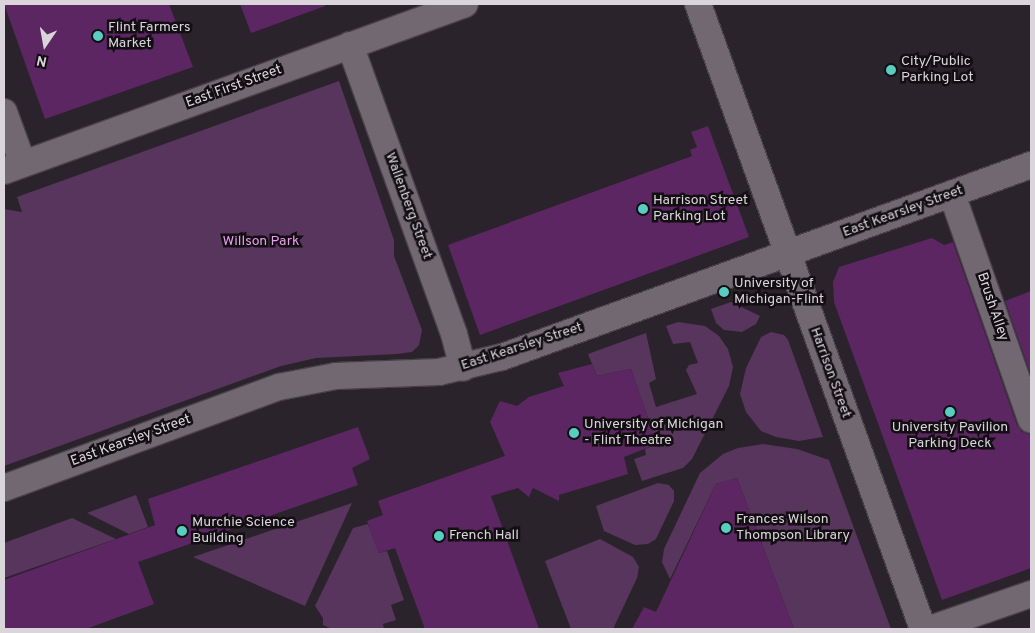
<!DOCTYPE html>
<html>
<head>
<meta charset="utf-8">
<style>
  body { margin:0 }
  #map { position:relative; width:1035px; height:633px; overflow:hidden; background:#2b232c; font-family:Overpass,sans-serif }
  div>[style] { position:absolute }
  .green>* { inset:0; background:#58355c }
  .building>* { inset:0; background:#5c2662 }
  .roads { filter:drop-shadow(1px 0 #474148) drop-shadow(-1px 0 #474148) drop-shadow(0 1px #474148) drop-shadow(0 -1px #474148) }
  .minor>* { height:26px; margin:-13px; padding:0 13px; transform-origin:13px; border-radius:13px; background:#716872 }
  .dots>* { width:14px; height:14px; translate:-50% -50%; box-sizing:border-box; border:2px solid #120e12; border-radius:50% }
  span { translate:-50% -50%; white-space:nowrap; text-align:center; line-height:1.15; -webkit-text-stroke:5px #120e12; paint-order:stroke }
  .poi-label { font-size:14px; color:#dad5db }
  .left { translate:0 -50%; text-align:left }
  .street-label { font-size:14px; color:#dad5db }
  .park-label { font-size:14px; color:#eb9df3 }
  .frame { position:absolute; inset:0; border:5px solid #dad5db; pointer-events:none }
  .north { position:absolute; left:20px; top:20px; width:50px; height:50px; -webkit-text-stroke:4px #120e12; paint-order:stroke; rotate:192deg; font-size:14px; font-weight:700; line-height:20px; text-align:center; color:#dad5db }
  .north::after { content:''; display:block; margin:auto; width:18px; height:22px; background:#dad5db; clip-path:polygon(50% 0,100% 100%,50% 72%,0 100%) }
</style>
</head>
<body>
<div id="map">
  <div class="green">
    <div style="clip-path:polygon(339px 81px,394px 240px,394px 256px,422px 330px,419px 345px,412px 352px,397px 354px,316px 358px,281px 366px,4px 466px,4px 209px,22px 212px,17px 197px)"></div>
    <div style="clip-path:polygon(731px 302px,760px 316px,756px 324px,742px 332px,724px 330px,716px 323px,711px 309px)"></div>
    <div style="clip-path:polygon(678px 322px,705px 326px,719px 336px,728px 349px,733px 367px,729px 386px,692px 459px,683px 468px,642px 481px,634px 459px,646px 455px,645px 449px,657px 444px,631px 369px,597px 376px,588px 354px,646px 333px,656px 379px,649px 383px,656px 407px,697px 394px,686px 370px,689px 365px,698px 363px,690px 342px,673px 344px,666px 326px)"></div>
    <div style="clip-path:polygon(771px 332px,784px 335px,788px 340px,823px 437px,799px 441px,776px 437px,761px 431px,746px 412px,740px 394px,746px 368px,761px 337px)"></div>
    <div style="clip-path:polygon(763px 444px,797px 449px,829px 460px,891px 629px,794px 629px,737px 478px,716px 484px,670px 579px,662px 562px,664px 549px,700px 473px,723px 454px,738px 448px)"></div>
    <div style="clip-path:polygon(658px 483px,669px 485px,674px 491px,674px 501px,656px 539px,648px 544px,635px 545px,604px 531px,596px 506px)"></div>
    <div style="clip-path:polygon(136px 495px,148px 527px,129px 534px,87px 513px)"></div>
    <div style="clip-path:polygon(352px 503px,305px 606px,193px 557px)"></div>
    <div style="clip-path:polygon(72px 518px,116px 539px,4px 578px,4px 543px)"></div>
    <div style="clip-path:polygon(368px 524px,379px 553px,387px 551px,404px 600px,391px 605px,396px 620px,383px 624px,384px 629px,332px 629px,323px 625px,323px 618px,315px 606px,353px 528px)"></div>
    <div style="clip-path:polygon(600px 539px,633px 557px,639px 567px,637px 578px,613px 629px,571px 629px,545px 561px)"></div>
  </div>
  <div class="building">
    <div style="clip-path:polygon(4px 4px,169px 4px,193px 67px,45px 119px)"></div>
    <div style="clip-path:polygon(240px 4px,325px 4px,325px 6px,251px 33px)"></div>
    <div style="clip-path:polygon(708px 126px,749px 237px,480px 335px,448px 245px,692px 156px,690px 150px,697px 147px,691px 132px)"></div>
    <div style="clip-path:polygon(932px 238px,944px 245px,953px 242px,1017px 425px,1022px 432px,1031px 435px,1031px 568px,942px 600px,834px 302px,833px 282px,839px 267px)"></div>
    <div style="clip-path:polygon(1031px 291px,1031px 375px,1005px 301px)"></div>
    <div style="clip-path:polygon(592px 364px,597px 376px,631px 369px,657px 444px,624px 457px,628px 474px,559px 495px,559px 501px,533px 488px,529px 497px,518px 488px,491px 496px,539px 629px,425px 629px,395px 548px,379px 553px,367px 521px,383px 515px,378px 501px,505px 456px,490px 422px,500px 401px,517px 406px,529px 397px,564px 386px,558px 373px)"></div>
    <div style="clip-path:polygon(358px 427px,370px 459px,352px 468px,358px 485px,138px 562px,154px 604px,86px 629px,4px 629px,4px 580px,155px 525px,148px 499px)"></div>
    <div style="clip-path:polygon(737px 478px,794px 629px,632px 629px,644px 607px,656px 612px,716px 484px)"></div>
  </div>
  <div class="roads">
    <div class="minor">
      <div style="left:698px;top:4px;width:664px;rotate:70.2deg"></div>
      <div style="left:350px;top:45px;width:307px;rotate:70.2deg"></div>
      <div style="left:454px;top:334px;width:35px;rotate:75deg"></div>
      <div style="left:4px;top:112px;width:55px;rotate:69.9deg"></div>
      <div style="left:4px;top:171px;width:490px;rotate:-19.9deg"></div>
      <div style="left:952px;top:194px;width:239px;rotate:70.7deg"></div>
      <div style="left:4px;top:488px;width:293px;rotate:-20.2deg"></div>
      <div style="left:279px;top:387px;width:58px;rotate:-10.9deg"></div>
      <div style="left:336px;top:376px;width:103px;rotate:-2.2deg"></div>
      <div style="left:439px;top:372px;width:65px;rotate:-13.4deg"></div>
      <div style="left:502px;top:357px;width:563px;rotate:-19.95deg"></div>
      <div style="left:930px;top:629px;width:107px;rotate:-19.1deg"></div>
    </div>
  </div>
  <div class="dots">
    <div style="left:98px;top:36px;background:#57cec1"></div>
    <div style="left:891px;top:70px;background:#57cec1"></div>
    <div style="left:643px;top:209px;background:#57cec1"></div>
    <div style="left:724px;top:292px;background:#57cec1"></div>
    <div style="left:950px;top:412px;background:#57cec1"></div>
    <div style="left:574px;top:433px;background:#57cec1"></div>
    <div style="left:726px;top:528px;background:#57cec1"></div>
    <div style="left:182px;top:531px;background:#57cec1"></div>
    <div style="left:439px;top:536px;background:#57cec1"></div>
  </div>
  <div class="poi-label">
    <span class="left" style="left:108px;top:36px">Flint Farmers<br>Market</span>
    <span class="left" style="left:901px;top:70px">City/Public<br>Parking Lot</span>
    <span class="left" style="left:653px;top:209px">Harrison Street<br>Parking Lot</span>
    <span class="left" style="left:734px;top:292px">University of<br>Michigan-Flint</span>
    <span class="left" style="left:584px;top:433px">University of Michigan<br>- Flint Theatre</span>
    <span style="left:950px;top:436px">University Pavilion<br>Parking Deck</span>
    <span class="left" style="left:736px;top:528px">Frances Wilson<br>Thompson Library</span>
    <span class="left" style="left:192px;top:531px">Murchie Science<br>Building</span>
    <span class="left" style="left:449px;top:536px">French Hall</span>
  </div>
  <div class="street-label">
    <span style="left:234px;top:87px;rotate:-20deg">East First Street</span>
    <span style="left:408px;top:206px;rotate:70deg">Wallenberg Street</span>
    <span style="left:903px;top:212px;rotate:-20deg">East Kearsley Street</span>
    <span style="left:992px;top:307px;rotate:71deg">Brush Alley</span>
    <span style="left:522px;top:347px;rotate:-18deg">East Kearsley Street</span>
    <span style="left:830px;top:373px;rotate:70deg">Harrison Street</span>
    <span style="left:131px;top:441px;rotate:-20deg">East Kearsley Street</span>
  </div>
  <div class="park-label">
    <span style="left:261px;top:242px">Willson Park</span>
  </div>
  <div class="frame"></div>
  <div class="north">N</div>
</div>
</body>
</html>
